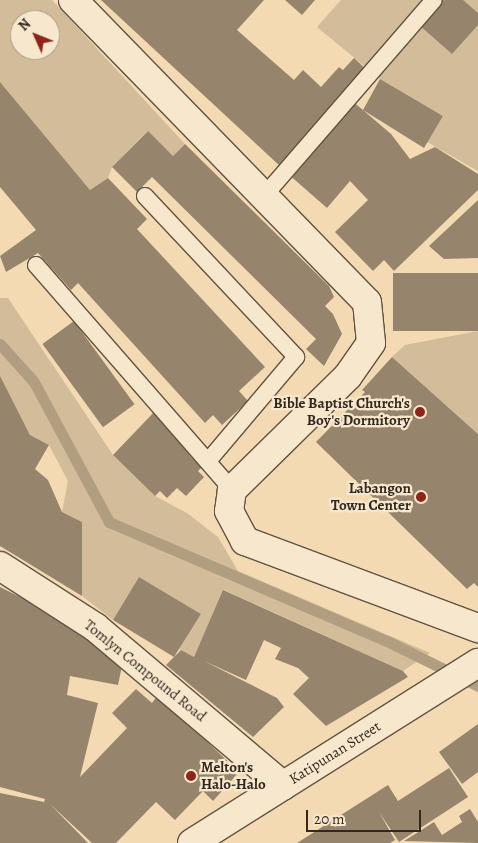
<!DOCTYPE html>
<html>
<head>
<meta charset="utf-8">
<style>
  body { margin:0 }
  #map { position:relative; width:478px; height:843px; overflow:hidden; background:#f3dab2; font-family:Alegreya,serif }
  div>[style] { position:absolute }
  .green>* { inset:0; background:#d2bc99 }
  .stream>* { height:11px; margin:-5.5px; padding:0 5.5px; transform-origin:5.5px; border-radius:5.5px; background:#b19d80 }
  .building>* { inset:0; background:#96856c; transform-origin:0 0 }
  .roads { filter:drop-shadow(1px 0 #625444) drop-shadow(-1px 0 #625444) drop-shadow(0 1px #625444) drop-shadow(0 -1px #625444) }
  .service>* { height:16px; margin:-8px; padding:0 8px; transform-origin:8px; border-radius:8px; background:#f7e7cd }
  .minor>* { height:28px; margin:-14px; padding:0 14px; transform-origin:14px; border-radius:14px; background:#f7e7cd }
  .secondary>* { height:28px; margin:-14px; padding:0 14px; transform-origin:14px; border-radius:14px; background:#f7e7cd }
  .dots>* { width:14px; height:14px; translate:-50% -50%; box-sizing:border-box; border:2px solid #f7e7cd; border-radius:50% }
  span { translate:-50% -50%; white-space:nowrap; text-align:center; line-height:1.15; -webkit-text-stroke:4.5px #f7e7cd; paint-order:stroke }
  .poi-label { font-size:15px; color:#322820; font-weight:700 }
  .right { translate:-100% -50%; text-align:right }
  .left { translate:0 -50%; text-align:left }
  .street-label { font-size:15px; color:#322820 }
  .north { position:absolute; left:10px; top:10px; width:50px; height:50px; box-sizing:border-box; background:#f7e7cd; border:1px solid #a89b88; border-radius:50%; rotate:314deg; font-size:14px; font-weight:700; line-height:20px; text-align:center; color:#322820 }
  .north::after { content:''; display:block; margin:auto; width:18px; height:22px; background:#8f2418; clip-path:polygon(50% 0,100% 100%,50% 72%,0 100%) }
  .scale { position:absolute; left:306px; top:810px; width:115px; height:22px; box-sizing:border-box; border:2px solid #322820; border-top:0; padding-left:6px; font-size:15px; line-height:18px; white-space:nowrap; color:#322820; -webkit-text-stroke:4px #f7e7cd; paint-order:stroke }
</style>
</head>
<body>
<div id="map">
  <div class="green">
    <div style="clip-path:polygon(evenodd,0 0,52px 0,185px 144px,173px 156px,147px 131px,112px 167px,108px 178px,90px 190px,0 82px,0 0,20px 20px,50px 20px,50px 50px,20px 50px,20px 20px)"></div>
    <div style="clip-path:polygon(341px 0,478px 0,478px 171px,427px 142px,443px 116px,380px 79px,317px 27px)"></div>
    <div style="clip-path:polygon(0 298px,8px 298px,113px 455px,155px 496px,187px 513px,218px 537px,238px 571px,430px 653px,403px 671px,224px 590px,194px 657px,179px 649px,201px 614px,139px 577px,113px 620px,82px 596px,82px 522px,62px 512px,68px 481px,49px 445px,30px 435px,0 378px)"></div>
    <div style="clip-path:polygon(478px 331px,478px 433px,477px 433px,392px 357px,405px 345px)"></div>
  </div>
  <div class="stream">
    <div style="left:0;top:344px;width:51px;rotate:48.2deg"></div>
    <div style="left:34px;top:382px;width:159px;rotate:61.8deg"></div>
    <div style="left:109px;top:522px;width:302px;rotate:23.2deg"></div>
    <div style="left:387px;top:641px;width:102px;rotate:26.3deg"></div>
  </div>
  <div class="building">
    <div style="clip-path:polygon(101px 0,264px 0,237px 30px,294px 80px,303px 70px,321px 87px,339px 67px,343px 70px,354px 58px,368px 71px,281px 167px)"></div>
    <div style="clip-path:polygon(285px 0,315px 0,302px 15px)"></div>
    <div style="clip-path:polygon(439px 0,463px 0,478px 13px,478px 25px,452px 54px,418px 24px)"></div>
    <div style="clip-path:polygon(380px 79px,443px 116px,424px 148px,363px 110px,391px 134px,410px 159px,435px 147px,478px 174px,478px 190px,394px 271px,384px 260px,373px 271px,335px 232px,368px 200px,350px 181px,327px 208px,287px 173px,351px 100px,363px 110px)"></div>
    <div style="clip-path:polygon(0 82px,90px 190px,108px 178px,147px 219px,137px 229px,265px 367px,239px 391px,248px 401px,222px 425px,213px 415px,205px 423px,78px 283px,71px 290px,38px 253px,6px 272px,0 256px,36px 230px,0 187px)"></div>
    <div style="clip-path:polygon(148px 131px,173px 156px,185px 144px,329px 286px,334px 297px,325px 306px,333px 314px,342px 334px,324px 366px,306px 349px,316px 339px,152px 177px,137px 192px,112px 167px)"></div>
    <div style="clip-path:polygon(478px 200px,478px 258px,444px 259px,429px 246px)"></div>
    <div style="left:478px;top:273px;width:58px;height:85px;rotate:90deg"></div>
    <div style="left:74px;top:321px;width:103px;height:39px;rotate:54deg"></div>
    <div style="clip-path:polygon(392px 357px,478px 434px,478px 587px,474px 583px,467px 589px,316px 442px,365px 392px,362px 390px)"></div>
    <div style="clip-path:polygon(0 376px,30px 435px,49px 445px,35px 469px,48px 480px,62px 512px,82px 522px,82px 596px,0 546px)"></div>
    <div style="clip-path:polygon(156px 410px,195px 448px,189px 455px,202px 467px,198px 471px,204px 477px,186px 496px,177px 488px,167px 498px,160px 491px,155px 496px,113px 455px)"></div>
    <div style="clip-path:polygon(139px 577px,201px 614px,174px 657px,181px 650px,194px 657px,223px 590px,403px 671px,408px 677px,326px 726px,293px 694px,309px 678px,298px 668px,275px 659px,281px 648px,264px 640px,246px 680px,204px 661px,277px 698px,284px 707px,253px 737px,166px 665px,174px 657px,113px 620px)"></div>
    <div style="clip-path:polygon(0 587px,78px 626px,123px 661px,118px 685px,70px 676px,67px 695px,98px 703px,80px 777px,127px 728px,112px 713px,136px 689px,152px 703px,158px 695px,239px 772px,213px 801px,203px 791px,175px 820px,156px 802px,116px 843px,92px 843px,50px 804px,88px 843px,0 843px,0 793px,44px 802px,45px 799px,0 787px)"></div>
    <div style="clip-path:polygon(478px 724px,478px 772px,462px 784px,439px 752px)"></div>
    <div style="clip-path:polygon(449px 768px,468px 797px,399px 842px,379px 812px,395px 840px,390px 843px,297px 843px,388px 785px,398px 801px)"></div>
    <div style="clip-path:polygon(470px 809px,478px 822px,478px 843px,404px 841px,434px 822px,442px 835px,462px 822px,459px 816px)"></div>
  </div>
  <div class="roads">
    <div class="service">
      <div style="left:145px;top:196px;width:221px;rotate:46.8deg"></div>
      <div style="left:296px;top:357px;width:135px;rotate:130.2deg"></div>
      <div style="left:264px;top:196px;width:259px;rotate:-49.1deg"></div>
      <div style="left:36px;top:265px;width:298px;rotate:48.9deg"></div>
    </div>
    <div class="minor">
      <div style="left:73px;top:0;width:421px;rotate:45.8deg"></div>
      <div style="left:367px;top:302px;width:41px;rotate:84.4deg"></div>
      <div style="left:371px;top:343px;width:40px;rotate:124.9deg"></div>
      <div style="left:348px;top:376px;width:163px;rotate:135.5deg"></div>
      <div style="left:232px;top:490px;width:21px;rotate:98deg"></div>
      <div style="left:229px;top:511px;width:34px;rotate:62deg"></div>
      <div style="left:245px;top:541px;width:249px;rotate:20.5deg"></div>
      <div style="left:0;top:566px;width:113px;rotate:32.7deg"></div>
      <div style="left:95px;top:627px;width:246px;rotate:40.2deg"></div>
    </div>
    <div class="secondary">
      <div style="left:192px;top:843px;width:338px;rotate:-32.2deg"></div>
    </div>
  </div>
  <div class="dots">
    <div style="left:420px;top:412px;background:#8f2418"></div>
    <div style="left:421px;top:497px;background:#8f2418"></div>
    <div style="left:191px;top:776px;background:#8f2418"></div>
  </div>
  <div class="poi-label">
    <span class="right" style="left:410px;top:412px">Bible Baptist Church's<br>Boy's Dormitory</span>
    <span class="right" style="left:411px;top:497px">Labangon<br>Town Center</span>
    <span class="left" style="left:201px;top:776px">Melton's<br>Halo-Halo</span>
  </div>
  <div class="street-label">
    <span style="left:145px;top:671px;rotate:39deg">Tomlyn Compound Road</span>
    <span style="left:335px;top:753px;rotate:-32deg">Katipunan Street</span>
  </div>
  <div class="north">N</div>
  <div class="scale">20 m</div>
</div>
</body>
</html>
